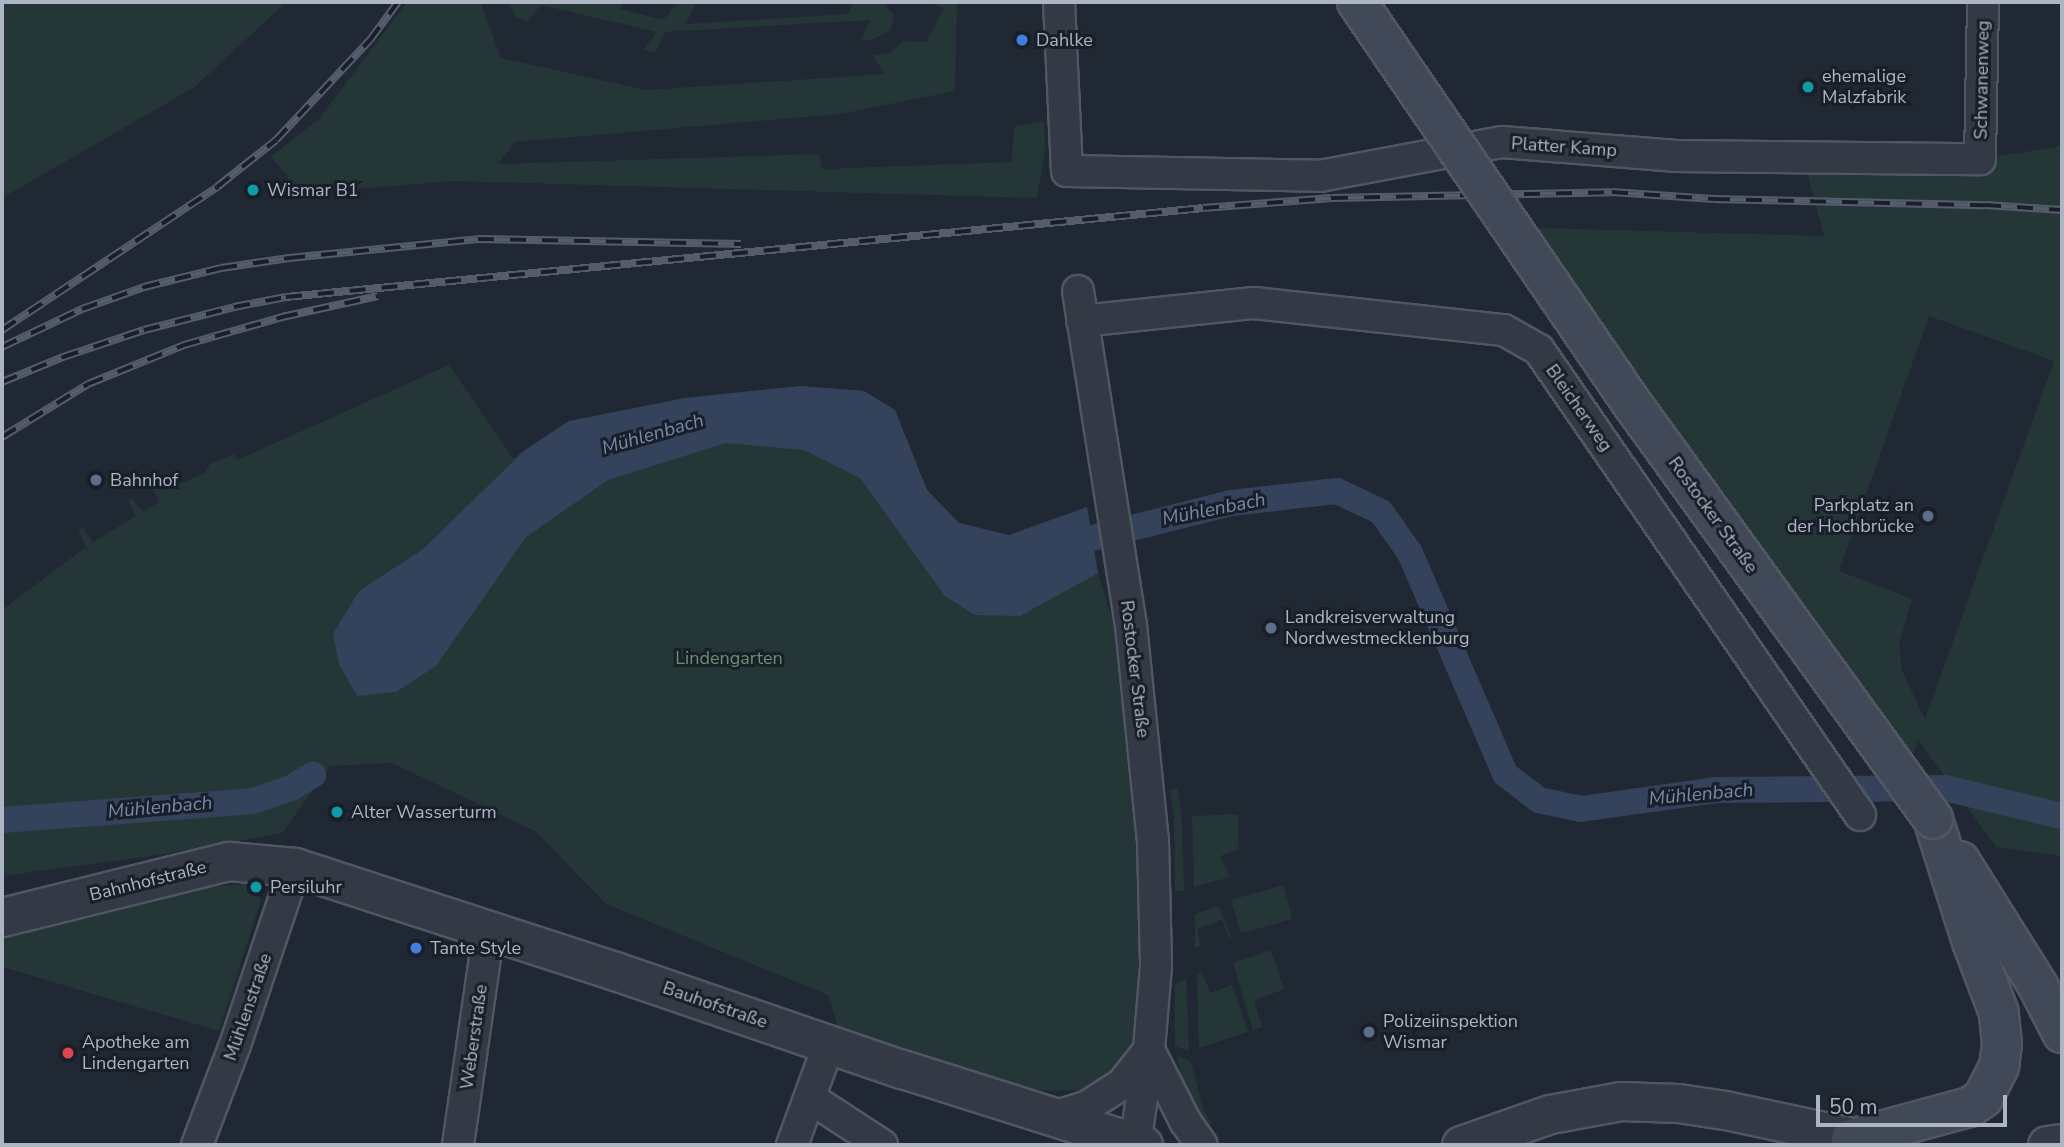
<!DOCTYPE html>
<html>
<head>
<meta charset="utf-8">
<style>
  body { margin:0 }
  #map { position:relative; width:2064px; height:1147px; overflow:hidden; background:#202834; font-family:"Nunito Sans",sans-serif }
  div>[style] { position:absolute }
  .green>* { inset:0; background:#253637; transform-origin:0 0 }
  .water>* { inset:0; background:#34435b }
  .canal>* { height:26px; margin:-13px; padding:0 13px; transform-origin:13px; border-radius:13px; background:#34435b }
  .roads { filter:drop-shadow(2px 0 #505763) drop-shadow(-2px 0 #505763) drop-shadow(0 2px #505763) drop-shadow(0 -2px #505763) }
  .minor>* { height:30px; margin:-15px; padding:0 15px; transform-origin:15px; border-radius:15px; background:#333a45 }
  .tertiary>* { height:37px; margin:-18.5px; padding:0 18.5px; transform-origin:18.5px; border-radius:18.5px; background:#333a45 }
  .secondary>* { height:38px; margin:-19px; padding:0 19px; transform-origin:19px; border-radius:19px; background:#414958 }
  .rail>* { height:8px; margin-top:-4px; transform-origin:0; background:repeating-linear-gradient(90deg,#191f29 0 16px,#555d6c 0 32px); box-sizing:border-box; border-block:2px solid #555d6c }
  .bridges { filter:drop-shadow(2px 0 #505763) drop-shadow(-2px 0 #505763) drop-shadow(0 2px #505763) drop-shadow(0 -2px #505763) }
  .secondary-bridge>* { height:38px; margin:-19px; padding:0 19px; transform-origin:19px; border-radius:19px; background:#414958 }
  .dots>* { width:19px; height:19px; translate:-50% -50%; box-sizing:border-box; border:4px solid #191f29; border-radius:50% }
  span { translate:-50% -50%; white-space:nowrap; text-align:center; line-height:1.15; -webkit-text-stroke:6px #191f29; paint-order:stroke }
  .poi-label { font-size:18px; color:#adb4c2 }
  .left { translate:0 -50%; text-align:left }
  .right { translate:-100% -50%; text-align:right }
  .street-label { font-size:18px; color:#adb4c2 }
  .park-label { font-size:18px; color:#669172 }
  .water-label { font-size:19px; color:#768aaa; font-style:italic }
  .frame { position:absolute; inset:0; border:4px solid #adb4c2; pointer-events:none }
  .scale { position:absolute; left:1816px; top:1095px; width:191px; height:32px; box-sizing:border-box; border:4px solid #adb4c2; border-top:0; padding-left:9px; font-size:21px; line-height:24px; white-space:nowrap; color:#adb4c2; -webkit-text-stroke:5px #191f29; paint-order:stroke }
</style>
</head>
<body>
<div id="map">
  <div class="green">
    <div style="clip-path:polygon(2px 2px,286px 2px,195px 87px,2px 198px)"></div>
    <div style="clip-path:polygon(407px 2px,480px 2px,501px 58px,646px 90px,885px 74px,872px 55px,890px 53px,903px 41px,926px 42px,944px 8px,934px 5px,936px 2px,957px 2px,955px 91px,840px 114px,515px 142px,498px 164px,819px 154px,822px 169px,1011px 162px,1015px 126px,1044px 121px,1045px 151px,1037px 198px,454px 181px,294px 194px,287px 175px,271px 157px,319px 119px)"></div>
    <div style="clip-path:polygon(509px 2px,625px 2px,619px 9px,663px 20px,678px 3px,695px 3px,686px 24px,847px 14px,854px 2px,882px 2px,893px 14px,893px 21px,891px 30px,871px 40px,861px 40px,870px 20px,665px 32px,655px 53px,643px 50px,657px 32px,541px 5px,527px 22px,515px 16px)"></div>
    <div style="clip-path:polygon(evenodd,2062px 146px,2062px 856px,1996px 847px,1918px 740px,1904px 778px,1510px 227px,1824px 236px,1803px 157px,1980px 159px,2062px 146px,1929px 316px,2054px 361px,1925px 719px,1902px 671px,1899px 645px,1912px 599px,1839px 571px,1929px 316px)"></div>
    <div style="clip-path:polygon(449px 365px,513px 458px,569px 421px,685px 398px,801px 386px,864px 391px,895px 410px,927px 490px,959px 523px,1009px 535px,1087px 507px,1098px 573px,1116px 632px,1139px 847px,1138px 1042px,1126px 1050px,1110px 1073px,1095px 1085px,1083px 1090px,1028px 1091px,839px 1030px,828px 995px,606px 904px,535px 831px,392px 763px,330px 766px,282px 833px,159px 855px,2px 876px,2px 610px,86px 547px,78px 530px,83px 528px,93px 542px,136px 516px,128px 500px,132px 498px,143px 512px,159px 502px,152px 486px,165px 490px,205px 473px,210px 464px,234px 454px,237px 460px)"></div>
    <div style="clip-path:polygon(1178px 787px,1182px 823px,1184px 891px,1175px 891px,1174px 819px,1170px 791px)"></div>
    <div style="clip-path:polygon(1238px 814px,1239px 849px,1220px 856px,1230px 877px,1194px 887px,1192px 816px)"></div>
    <div style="clip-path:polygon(249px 883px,261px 900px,219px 1031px,2px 967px,2px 933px,140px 895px)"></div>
    <div style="left:1283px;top:885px;width:35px;height:54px;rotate:74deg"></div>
    <div style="clip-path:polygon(1219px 906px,1231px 938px,1229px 939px,1222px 920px,1197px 929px,1201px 946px,1195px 948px,1195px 914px)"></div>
    <div style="clip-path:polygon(1271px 950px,1284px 989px,1254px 1001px,1262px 1027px,1253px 1030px,1233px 963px)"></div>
    <div style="clip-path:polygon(1202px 972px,1210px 993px,1232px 985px,1248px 1032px,1199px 1048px,1197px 974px)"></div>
    <div style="clip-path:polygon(1186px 978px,1189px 1051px,1175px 1046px,1175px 985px)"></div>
    <div style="clip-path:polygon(1177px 1056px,1190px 1061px,1192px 1066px,1204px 1112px,1211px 1121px,1206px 1134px,1187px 1106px)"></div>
  </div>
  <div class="water">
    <div style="clip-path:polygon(801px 386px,864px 391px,895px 410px,927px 490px,959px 523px,1009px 535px,1087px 507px,1098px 573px,1020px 616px,975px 615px,945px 596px,860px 478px,804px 450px,726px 443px,608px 480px,526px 537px,436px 666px,396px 692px,357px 696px,339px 664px,333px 634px,359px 591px,422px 550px,525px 450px,569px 421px,685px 398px)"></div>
  </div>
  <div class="canal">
    <div style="left:1060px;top:546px;width:176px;rotate:-14.1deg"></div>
    <div style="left:1231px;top:503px;width:107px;rotate:-6.5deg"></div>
    <div style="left:1337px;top:491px;width:49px;rotate:25.5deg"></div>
    <div style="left:1381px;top:512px;width:50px;rotate:54.7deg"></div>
    <div style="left:1410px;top:553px;width:241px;rotate:66.7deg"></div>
    <div style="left:1505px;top:774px;width:43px;rotate:37.4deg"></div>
    <div style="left:1539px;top:800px;width:43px;rotate:12.1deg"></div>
    <div style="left:1581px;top:809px;width:136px;rotate:-8deg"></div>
    <div style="left:1716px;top:790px;width:229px;rotate:-0.5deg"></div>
    <div style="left:1945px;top:788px;width:120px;rotate:13.5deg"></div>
    <div style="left:2px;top:820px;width:252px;rotate:-4.3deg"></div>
    <div style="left:253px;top:801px;width:40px;rotate:-18.9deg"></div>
    <div style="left:291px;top:788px;width:26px;rotate:-31deg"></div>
  </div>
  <div class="roads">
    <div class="minor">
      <div style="left:1059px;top:2px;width:169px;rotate:87.3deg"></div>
      <div style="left:1067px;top:171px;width:253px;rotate:1.1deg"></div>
      <div style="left:1320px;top:176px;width:185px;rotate:-10.6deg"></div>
      <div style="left:1502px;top:142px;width:175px;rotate:4.6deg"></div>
      <div style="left:1676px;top:156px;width:304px;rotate:0.6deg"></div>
      <div style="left:1980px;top:159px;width:157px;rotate:-88.9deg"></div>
      <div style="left:1078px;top:291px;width:338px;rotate:81deg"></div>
      <div style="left:1131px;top:625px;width:217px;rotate:84.2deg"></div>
      <div style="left:1153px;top:841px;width:125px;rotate:88.6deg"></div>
      <div style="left:1156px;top:966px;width:84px;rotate:94.8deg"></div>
      <div style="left:1149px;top:1050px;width:96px;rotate:98.4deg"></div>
      <div style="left:1082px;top:321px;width:173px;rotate:-6deg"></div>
      <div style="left:1254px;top:303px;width:251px;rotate:6.2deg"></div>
      <div style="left:1504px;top:330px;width:40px;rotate:29.7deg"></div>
      <div style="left:1539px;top:350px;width:565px;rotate:55.38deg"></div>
      <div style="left:810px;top:1098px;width:86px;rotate:33.1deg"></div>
      <div style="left:1053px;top:1117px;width:37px;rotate:-17deg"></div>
      <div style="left:1088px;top:1106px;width:40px;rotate:-32.9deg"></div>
      <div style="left:1122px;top:1084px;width:43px;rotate:-51.5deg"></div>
      <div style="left:1149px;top:1050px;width:80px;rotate:63.1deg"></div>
      <div style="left:1185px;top:1121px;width:29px;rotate:55deg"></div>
      <div style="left:197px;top:1145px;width:107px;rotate:-69.2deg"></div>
      <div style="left:235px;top:1045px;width:188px;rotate:-71.4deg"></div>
      <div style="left:458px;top:1145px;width:218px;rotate:-81.8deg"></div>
      <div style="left:792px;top:1145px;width:108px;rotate:-69.9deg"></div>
    </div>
    <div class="tertiary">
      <div style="left:2px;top:917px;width:234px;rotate:-13.9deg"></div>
      <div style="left:229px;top:861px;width:66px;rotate:5.2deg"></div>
      <div style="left:295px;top:867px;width:336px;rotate:18deg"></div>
      <div style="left:615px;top:971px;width:303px;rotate:18.9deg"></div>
      <div style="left:902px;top:1069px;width:253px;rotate:17.5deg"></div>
      <div style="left:1461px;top:1145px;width:94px;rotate:-19.2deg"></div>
      <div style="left:1550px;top:1114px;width:72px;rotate:-10.4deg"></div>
      <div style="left:1621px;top:1101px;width:57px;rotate:2deg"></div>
      <div style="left:1678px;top:1103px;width:48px;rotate:8.5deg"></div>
      <div style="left:1725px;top:1110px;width:158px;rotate:12deg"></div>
      <div style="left:2047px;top:1145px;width:15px;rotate:-8deg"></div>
    </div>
    <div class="secondary">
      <div style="left:1960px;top:861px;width:147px;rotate:58deg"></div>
      <div style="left:2038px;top:986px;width:53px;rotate:62.9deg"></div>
      <div style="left:1851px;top:1139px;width:123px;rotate:-15.1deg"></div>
      <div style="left:1970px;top:1107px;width:16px;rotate:-35deg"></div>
      <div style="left:1983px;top:1098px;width:36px;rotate:-63deg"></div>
      <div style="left:1999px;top:1066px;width:22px;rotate:-82deg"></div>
      <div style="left:2002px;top:1044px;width:31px;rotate:-96deg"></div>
      <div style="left:1999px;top:1013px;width:76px;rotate:-110.8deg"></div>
      <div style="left:1972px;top:942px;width:129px;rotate:-107.6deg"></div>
    </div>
  </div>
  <div class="rail">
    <div style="left:2px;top:330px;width:258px;rotate:-33.6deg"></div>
    <div style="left:217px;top:187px;width:75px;rotate:-38.5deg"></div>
    <div style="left:276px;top:140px;width:137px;rotate:-46.8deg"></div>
    <div style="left:370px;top:40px;width:47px;rotate:-53.6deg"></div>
    <div style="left:2px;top:347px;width:89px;rotate:-25.4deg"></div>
    <div style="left:82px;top:309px;width:66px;rotate:-19.5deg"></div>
    <div style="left:144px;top:287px;width:79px;rotate:-13.9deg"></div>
    <div style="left:221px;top:268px;width:69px;rotate:-8.4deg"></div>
    <div style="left:289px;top:258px;width:190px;rotate:-5.7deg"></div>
    <div style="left:478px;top:239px;width:263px;rotate:1.1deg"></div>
    <div style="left:2px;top:382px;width:66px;rotate:-22.3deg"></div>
    <div style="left:63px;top:357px;width:85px;rotate:-18.4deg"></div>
    <div style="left:144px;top:330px;width:93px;rotate:-14.3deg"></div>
    <div style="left:234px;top:307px;width:53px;rotate:-10.9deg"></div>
    <div style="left:286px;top:297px;width:921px;rotate:-5.54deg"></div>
    <div style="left:1203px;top:208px;width:129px;rotate:-4.4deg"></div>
    <div style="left:1332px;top:198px;width:280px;rotate:-1.2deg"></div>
    <div style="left:1612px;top:192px;width:102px;rotate:3.9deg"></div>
    <div style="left:1714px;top:199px;width:271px;rotate:1.3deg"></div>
    <div style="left:1985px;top:205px;width:77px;rotate:3.7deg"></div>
    <div style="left:2px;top:437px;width:101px;rotate:-31.6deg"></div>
    <div style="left:88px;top:384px;width:104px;rotate:-22.1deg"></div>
    <div style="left:184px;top:345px;width:102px;rotate:-15.9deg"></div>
    <div style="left:282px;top:317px;width:98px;rotate:-12.3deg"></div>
  </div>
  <div class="bridges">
    <div class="secondary-bridge">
      <div style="left:1357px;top:2px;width:488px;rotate:55.6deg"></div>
      <div style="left:1633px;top:405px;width:511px;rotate:54.07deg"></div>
    </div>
  </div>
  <div class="dots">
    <div style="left:1022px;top:40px;background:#3f7fe0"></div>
    <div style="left:1808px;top:87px;background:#0f9aa8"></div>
    <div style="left:253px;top:190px;background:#0f9aa8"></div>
    <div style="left:96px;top:480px;background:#5c6f8a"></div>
    <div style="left:1928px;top:516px;background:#5c6f8a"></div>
    <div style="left:1271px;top:628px;background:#5c6f8a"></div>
    <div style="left:337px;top:812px;background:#0f9aa8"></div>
    <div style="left:256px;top:887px;background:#0f9aa8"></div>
    <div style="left:416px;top:948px;background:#3f7fe0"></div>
    <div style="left:1369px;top:1032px;background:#5c6f8a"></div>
    <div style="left:68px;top:1053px;background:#e0444e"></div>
  </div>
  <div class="poi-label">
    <span class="left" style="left:1036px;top:40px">Dahlke</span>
    <span class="left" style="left:1822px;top:87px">ehemalige<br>Malzfabrik</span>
    <span class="left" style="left:267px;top:190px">Wismar B1</span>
    <span class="left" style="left:110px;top:480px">Bahnhof</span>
    <span class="right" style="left:1914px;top:516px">Parkplatz an<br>der Hochbrücke</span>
    <span class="left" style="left:1285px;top:628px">Landkreisverwaltung<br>Nordwestmecklenburg</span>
    <span class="left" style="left:351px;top:812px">Alter Wasserturm</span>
    <span class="left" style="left:270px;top:887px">Persiluhr</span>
    <span class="left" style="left:430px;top:948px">Tante Style</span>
    <span class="left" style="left:1383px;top:1032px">Polizeiinspektion<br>Wismar</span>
    <span class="left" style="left:82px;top:1053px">Apotheke am<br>Lindengarten</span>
  </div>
  <div class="street-label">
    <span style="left:1982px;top:80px;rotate:-89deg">Schwanenweg</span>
    <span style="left:1564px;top:147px;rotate:4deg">Platter Kamp</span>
    <span style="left:1579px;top:408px;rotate:55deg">Bleicherweg</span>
    <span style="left:1713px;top:515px;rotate:54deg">Rostocker Straße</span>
    <span style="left:1135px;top:669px;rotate:83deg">Rostocker Straße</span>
    <span style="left:148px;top:881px;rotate:-14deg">Bahnhofstraße</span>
    <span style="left:715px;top:1005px;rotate:19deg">Bauhofstraße</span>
    <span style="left:248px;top:1007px;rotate:-71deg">Mühlenstraße</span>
    <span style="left:474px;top:1037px;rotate:-82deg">Weberstraße</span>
  </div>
  <div class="park-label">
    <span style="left:729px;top:658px">Lindengarten</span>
  </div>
  <div class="water-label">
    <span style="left:653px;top:435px;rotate:-16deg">Mühlenbach</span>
    <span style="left:1214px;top:510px;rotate:-11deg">Mühlenbach</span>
    <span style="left:1701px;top:795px;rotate:-5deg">Mühlenbach</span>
    <span style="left:160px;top:808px;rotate:-5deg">Mühlenbach</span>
  </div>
  <div class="frame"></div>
  <div class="scale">50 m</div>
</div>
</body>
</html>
